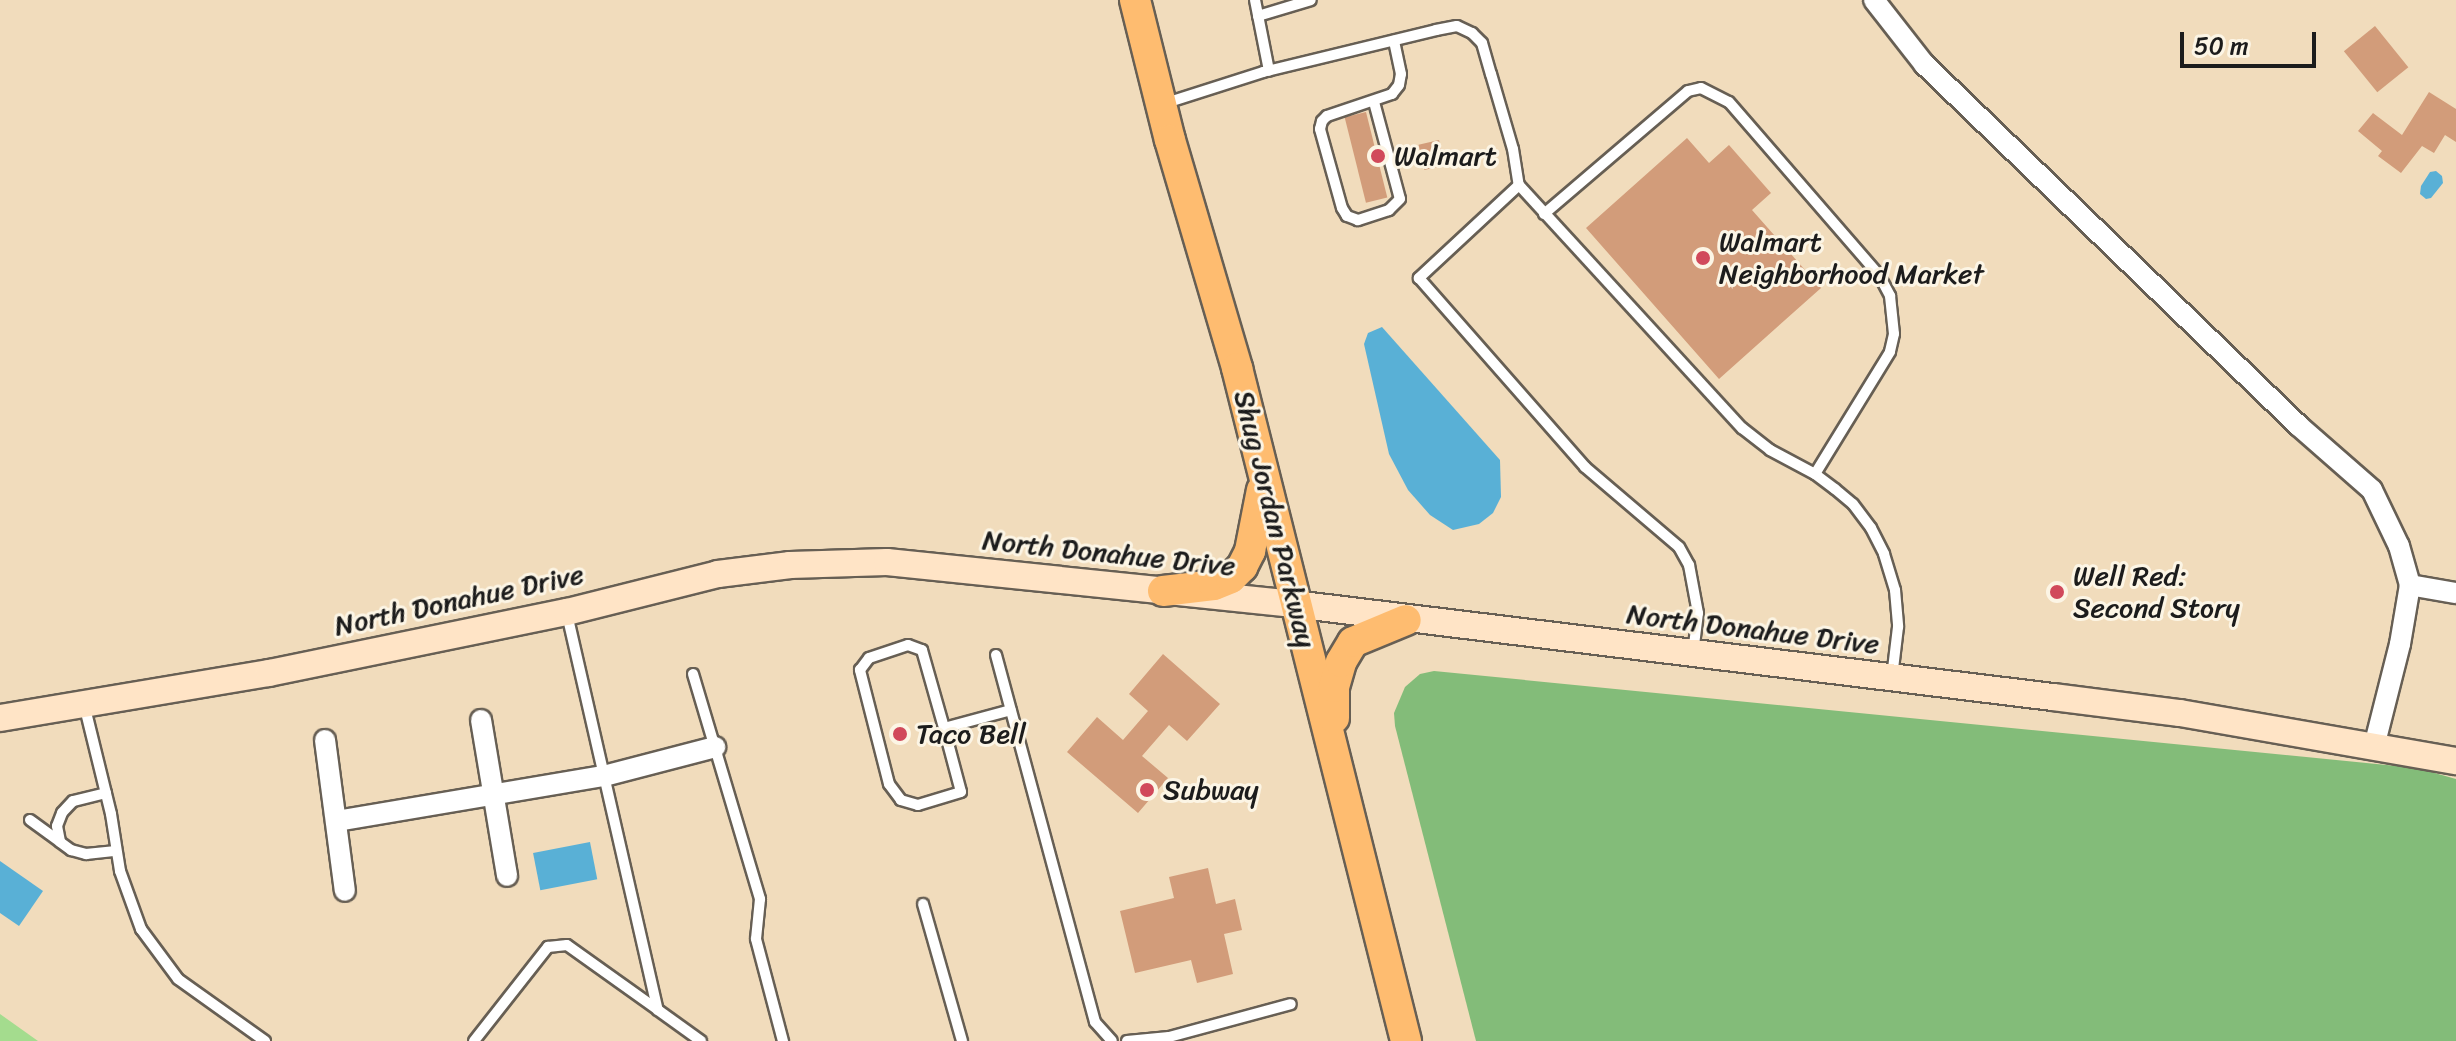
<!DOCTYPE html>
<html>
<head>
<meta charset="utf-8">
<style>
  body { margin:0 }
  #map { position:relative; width:2456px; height:1041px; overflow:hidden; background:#f1dcbc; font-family:Sriracha,sans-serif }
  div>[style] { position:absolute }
  .green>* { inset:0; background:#a4dc8e }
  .forest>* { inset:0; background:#83bc79 }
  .water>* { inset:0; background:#59b0d6; transform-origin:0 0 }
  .building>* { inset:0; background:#d29c7a; transform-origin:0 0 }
  .roads { filter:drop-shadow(2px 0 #675f54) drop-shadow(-2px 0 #675f54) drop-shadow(0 2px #675f54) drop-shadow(0 -2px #675f54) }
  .lane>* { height:10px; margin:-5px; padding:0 5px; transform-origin:5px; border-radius:5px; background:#fff }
  .street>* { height:20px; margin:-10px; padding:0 10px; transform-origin:10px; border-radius:10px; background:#fff }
  .secondary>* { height:26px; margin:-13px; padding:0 13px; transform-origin:13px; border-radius:13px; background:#ffe4c6 }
  .primary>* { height:30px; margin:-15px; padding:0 15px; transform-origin:15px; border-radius:15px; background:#febc70 }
  .dots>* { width:22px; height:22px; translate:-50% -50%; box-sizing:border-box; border:4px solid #fcf5e5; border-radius:50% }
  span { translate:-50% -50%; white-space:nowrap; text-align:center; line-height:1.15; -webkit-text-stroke:6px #fcf5e5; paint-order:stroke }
  .poi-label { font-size:28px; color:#1c1c1c }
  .left { translate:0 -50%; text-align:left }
  .street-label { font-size:28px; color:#1c1c1c }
  .scale { position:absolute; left:2180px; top:32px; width:136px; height:36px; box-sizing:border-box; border:4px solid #1c1c1c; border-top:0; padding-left:10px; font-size:24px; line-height:28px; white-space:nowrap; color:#1c1c1c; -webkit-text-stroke:6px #fcf5e5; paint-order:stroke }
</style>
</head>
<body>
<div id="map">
  <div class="green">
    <div style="clip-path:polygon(0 1014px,38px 1041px,0 1041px)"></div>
  </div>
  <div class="forest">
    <div style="clip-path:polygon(1434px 671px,2417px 768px,2456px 779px,2456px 1041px,1476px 1041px,1395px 726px,1394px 713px,1405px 687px,1420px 674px)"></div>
  </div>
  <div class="water">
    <div style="clip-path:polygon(2436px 171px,2442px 176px,2443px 183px,2431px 198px,2426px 199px,2420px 194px,2421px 186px,2430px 172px)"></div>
    <div style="clip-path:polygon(1382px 327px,1500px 460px,1501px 497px,1493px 513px,1479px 524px,1453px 530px,1430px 515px,1408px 490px,1389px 454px,1364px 344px,1368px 333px)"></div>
    <div style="left:590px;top:842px;width:38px;height:58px;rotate:79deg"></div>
    <div style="clip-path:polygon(0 861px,43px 891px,19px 926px,0 913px)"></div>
  </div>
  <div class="building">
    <div style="left:2375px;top:26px;width:53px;height:40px;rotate:51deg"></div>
    <div style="clip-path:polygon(2429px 92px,2456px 109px,2456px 142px,2445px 135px,2434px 153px,2422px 146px,2401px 173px,2378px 156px,2382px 151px,2358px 131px,2373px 113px,2402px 135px)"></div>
    <div style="left:1366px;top:112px;width:88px;height:22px;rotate:76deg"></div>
    <div style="clip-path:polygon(1687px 138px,1709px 163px,1729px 145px,1771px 193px,1752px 210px,1821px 288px,1719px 379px,1586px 228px)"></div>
    <div style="left:1439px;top:140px;width:26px;height:21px;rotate:77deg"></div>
    <div style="clip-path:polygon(1163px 654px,1220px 704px,1187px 741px,1169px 725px,1142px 756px,1168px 778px,1138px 813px,1067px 752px,1097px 717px,1123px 740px,1148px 711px,1129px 694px)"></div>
    <div style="clip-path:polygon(1208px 868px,1216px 904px,1235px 899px,1242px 930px,1224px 934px,1233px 974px,1197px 983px,1191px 960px,1135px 973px,1120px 911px,1174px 898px,1169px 877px)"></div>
  </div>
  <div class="roads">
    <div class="lane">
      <div style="left:1255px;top:0;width:72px;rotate:78.8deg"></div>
      <div style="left:1258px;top:16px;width:55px;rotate:-16.8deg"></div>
      <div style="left:1374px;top:102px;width:100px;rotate:75deg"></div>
      <div style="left:1400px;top:199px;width:16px;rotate:135deg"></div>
      <div style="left:1389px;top:210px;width:33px;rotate:162deg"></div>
      <div style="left:1358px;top:220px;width:12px;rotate:-160deg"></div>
      <div style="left:1347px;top:216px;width:9px;rotate:-122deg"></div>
      <div style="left:1342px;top:208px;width:82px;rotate:-105.6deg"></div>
      <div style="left:1320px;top:129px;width:8px;rotate:-76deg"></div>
      <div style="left:1322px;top:121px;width:7px;rotate:-45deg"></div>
      <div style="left:1327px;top:116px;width:69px;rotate:-18.7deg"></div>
      <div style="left:1392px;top:94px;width:11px;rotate:-52deg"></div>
      <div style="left:1399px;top:85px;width:11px;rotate:-80deg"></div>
      <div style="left:1401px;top:74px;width:34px;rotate:-102deg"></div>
      <div style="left:1166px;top:103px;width:102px;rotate:-17.7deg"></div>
      <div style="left:1263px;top:72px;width:178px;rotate:-13.6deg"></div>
      <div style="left:1436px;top:30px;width:21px;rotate:-11deg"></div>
      <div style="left:1457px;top:26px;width:17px;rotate:25deg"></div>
      <div style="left:1472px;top:33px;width:14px;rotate:45deg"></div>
      <div style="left:1482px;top:43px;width:32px;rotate:74deg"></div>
      <div style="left:1491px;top:74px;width:78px;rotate:73.7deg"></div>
      <div style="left:1513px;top:149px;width:36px;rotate:81deg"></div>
      <div style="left:1519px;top:185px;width:330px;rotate:47.5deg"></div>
      <div style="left:1742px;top:428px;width:36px;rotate:38deg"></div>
      <div style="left:1770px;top:450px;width:51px;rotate:28.1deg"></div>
      <div style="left:1815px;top:474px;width:25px;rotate:37deg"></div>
      <div style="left:1835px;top:489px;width:23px;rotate:40deg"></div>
      <div style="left:1853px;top:504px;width:30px;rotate:53deg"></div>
      <div style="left:1871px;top:528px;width:29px;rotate:63deg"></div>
      <div style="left:1884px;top:554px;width:38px;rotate:73deg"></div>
      <div style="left:1895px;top:590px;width:37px;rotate:85deg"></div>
      <div style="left:1898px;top:627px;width:50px;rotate:96.8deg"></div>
      <div style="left:1519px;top:185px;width:137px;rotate:137.1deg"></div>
      <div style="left:1419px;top:278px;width:252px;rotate:48.7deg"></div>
      <div style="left:1585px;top:467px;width:123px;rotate:40.4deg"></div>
      <div style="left:1679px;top:547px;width:21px;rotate:61deg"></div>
      <div style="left:1689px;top:565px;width:49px;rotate:79.4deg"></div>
      <div style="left:1698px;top:613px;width:40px;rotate:97.1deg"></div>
      <div style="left:1544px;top:214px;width:189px;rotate:-40.5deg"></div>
      <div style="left:1688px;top:91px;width:13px;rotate:-13deg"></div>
      <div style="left:1701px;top:88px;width:31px;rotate:27deg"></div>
      <div style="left:1729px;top:102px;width:229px;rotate:49.1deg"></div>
      <div style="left:1879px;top:275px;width:24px;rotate:62deg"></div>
      <div style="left:1890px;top:296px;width:38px;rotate:84deg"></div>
      <div style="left:1894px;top:334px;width:18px;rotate:103deg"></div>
      <div style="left:1890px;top:352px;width:143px;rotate:121.6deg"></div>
      <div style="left:567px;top:614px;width:406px;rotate:77.1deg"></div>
      <div style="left:658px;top:1010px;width:53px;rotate:35.8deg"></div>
      <div style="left:996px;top:655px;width:380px;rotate:74.9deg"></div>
      <div style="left:1095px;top:1022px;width:25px;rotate:48deg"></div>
      <div style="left:693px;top:674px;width:235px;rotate:73.4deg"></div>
      <div style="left:760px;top:899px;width:40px;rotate:95.7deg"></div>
      <div style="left:756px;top:939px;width:106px;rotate:75.2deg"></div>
      <div style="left:84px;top:704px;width:113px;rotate:76.2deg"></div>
      <div style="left:111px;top:814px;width:58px;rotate:81deg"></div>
      <div style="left:120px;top:871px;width:62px;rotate:70.1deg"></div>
      <div style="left:141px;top:929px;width:62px;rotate:53.5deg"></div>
      <div style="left:178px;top:979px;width:107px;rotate:35.5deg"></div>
      <div style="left:944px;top:728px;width:66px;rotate:75.1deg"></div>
      <div style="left:961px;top:792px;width:45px;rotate:163.2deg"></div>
      <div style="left:918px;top:805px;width:18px;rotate:-164deg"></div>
      <div style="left:901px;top:800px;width:20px;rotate:-127deg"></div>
      <div style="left:889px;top:784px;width:118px;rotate:-104.3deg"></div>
      <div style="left:860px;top:670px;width:15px;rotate:-53deg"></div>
      <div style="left:869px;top:658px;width:41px;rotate:-18.4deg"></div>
      <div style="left:908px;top:645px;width:15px;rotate:20deg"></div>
      <div style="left:922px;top:650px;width:81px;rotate:74.2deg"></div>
      <div style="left:944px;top:728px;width:69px;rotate:-15deg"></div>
      <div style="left:106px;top:793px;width:34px;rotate:166deg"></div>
      <div style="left:73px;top:801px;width:16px;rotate:133deg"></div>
      <div style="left:62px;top:813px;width:14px;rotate:111deg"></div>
      <div style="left:57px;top:826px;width:16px;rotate:79deg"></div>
      <div style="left:60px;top:842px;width:14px;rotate:36deg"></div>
      <div style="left:71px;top:850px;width:16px;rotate:15deg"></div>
      <div style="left:86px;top:854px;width:30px;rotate:-6deg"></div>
      <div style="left:30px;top:820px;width:37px;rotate:36deg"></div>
      <div style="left:923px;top:904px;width:142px;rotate:74.1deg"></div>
      <div style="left:474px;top:1041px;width:120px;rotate:-51.8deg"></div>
      <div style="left:548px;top:947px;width:19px;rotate:-6deg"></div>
      <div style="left:567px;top:945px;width:112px;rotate:35.5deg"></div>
      <div style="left:1127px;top:1041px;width:42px;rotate:-5.4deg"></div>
      <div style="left:1169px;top:1037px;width:126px;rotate:-15.1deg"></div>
    </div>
    <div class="street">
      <div style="left:1874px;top:0;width:81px;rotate:52deg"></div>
      <div style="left:1924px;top:64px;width:521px;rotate:43.99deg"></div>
      <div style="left:2299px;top:426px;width:97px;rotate:41.2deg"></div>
      <div style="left:2372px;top:490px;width:62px;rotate:64.3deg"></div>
      <div style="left:2399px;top:546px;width:41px;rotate:74.2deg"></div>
      <div style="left:2410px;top:585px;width:60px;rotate:99.6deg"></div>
      <div style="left:2400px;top:644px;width:106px;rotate:104.2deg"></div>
      <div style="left:2410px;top:585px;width:47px;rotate:9.9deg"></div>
      <div style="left:481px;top:720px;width:158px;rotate:80.5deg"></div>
      <div style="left:325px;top:740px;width:152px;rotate:82.5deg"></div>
      <div style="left:337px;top:821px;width:271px;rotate:-9.6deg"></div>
      <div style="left:604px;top:776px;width:115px;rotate:-14.6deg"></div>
    </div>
    <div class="secondary">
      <div style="left:0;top:718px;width:273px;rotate:-9.5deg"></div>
      <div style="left:269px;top:673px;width:304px;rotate:-11.6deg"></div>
      <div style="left:567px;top:612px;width:156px;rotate:-14.1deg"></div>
      <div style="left:718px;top:574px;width:73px;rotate:-7.1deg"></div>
      <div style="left:790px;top:565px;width:97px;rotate:-1.8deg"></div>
      <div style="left:887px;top:562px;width:409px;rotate:5.9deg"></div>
      <div style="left:1294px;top:604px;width:765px;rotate:6.99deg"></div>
      <div style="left:2053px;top:697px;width:128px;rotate:7.2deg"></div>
      <div style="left:2180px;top:713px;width:280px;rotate:9.9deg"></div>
    </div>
    <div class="primary">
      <div style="left:1135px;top:0;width:144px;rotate:76deg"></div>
      <div style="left:1170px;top:140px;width:238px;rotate:73.6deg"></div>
      <div style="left:1237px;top:368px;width:694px;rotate:75.9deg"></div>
      <div style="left:1163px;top:591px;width:51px;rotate:-6.7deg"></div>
      <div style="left:1214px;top:585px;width:18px;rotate:-22deg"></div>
      <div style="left:1231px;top:578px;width:16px;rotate:-45deg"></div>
      <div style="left:1242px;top:567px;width:18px;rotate:-63deg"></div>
      <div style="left:1250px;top:551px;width:62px;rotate:-78.9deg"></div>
      <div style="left:1334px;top:718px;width:31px;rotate:-90deg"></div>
      <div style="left:1334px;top:687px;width:26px;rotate:-74deg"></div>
      <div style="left:1341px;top:662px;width:23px;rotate:-59deg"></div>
      <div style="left:1353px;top:642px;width:57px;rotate:-22.5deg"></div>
    </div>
  </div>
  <div class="dots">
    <div style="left:1378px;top:156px;background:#d1495b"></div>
    <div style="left:1703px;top:258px;background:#d1495b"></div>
    <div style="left:2057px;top:592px;background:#d1495b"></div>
    <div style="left:900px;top:734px;background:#d1495b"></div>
    <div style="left:1147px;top:790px;background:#d1495b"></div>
  </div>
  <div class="poi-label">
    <span class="left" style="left:1394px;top:156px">Walmart</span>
    <span class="left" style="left:1719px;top:258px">Walmart<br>Neighborhood Market</span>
    <span class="left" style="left:2073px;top:592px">Well Red:<br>Second Story</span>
    <span class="left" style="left:916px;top:734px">Taco Bell</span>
    <span class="left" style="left:1163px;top:790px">Subway</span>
  </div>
  <div class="street-label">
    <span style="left:1275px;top:519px;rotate:76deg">Shug Jordan Parkway</span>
    <span style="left:1109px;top:553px;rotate:6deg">North Donahue Drive</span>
    <span style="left:459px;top:600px;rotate:-12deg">North Donahue Drive</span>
    <span style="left:1753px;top:629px;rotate:7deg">North Donahue Drive</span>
  </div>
  <div class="scale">50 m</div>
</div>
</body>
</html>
